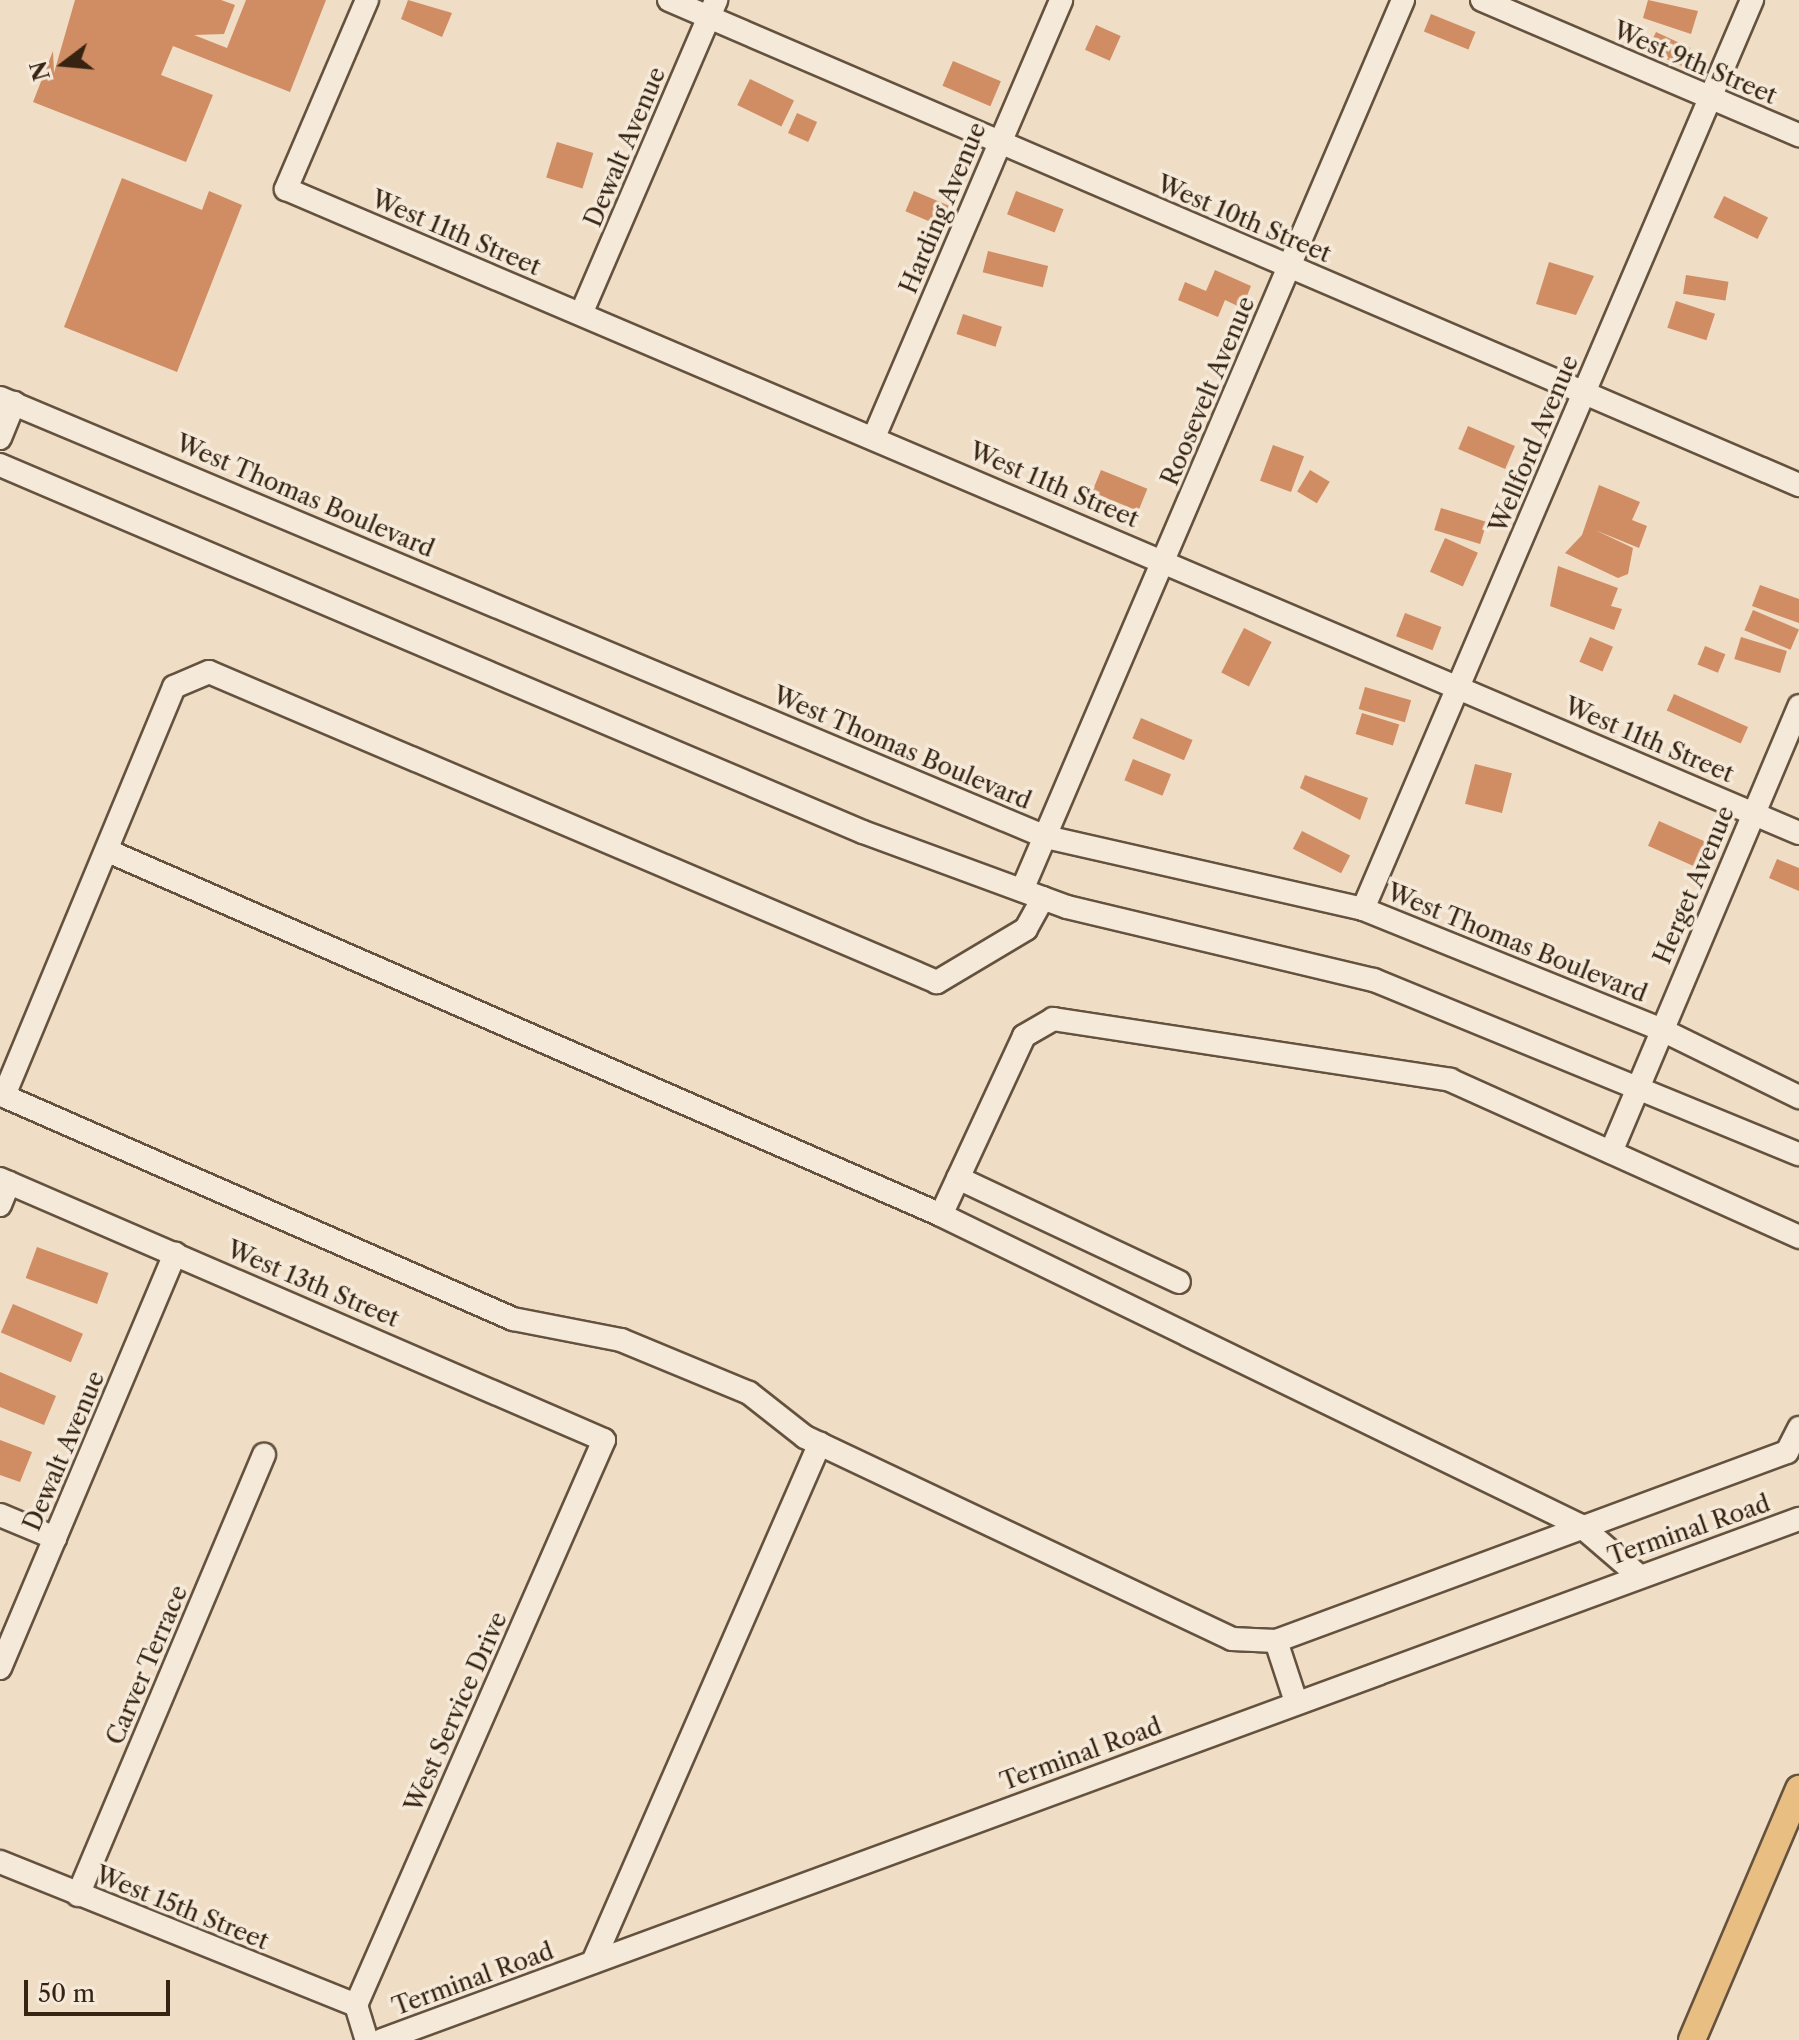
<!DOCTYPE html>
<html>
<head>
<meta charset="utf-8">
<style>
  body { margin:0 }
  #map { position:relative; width:1799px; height:2040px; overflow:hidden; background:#efddc5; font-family:"Libre Caslon Text",serif }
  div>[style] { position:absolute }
  .building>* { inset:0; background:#d08c63; transform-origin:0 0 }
  .roads { filter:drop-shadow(2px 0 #64523e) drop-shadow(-2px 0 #64523e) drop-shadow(0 2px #64523e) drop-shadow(0 -2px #64523e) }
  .minor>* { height:22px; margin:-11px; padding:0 11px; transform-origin:11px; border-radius:11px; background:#f5e9d9 }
  .major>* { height:26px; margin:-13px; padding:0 13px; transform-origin:13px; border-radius:13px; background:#e8be82 }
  span { translate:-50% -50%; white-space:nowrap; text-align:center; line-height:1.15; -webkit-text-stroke:7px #f5e9d9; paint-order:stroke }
  .street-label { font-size:24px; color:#362311 }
  .north { position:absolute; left:24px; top:24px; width:80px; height:80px; -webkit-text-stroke:6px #f5e9d9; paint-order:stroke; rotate:254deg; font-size:22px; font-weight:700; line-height:32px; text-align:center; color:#362311 }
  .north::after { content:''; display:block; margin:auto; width:28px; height:36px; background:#362311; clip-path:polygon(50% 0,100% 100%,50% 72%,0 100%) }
  .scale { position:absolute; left:24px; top:1980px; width:146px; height:36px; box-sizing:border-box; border:4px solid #362311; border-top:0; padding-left:10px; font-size:24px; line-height:28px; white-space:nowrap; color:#362311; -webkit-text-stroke:6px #f5e9d9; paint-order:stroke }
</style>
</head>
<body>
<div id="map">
  <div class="building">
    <div style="clip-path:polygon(75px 0,221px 0,235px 5px,224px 34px,194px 35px,227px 48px,246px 0,326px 0,290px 92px,173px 46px,161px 75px,213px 95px,186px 162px,33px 102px,53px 51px,54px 73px)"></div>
    <div style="clip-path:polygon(408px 0,452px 13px,442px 37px,401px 19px)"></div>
    <div style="clip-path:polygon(1648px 0,1698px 11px,1691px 34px,1643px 18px)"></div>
    <div style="left:1431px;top:14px;width:48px;height:19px;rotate:22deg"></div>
    <div style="left:1096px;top:25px;width:27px;height:27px;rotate:24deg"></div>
    <div style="left:1656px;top:32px;width:38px;height:20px;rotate:25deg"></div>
    <div style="left:953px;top:61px;width:52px;height:27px;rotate:23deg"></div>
    <div style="left:750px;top:79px;width:49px;height:29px;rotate:26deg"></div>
    <div style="left:797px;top:113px;width:22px;height:22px;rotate:24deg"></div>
    <div style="left:557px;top:142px;width:38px;height:37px;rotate:17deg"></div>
    <div style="clip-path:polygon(122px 178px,202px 210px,209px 191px,242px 205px,177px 372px,64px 327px)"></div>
    <div style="left:914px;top:191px;width:38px;height:22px;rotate:23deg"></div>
    <div style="left:1016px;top:191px;width:51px;height:25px;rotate:21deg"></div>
    <div style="left:1724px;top:196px;width:49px;height:24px;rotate:26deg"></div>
    <div style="left:988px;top:251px;width:62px;height:22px;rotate:14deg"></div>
    <div style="clip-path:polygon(1549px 262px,1594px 276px,1576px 315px,1536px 304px)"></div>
    <div style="clip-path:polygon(1215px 270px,1251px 286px,1242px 308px,1225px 300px,1218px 317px,1178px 300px,1185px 282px,1206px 291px)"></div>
    <div style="left:1686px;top:275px;width:43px;height:19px;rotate:9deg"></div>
    <div style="left:1676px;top:301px;width:41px;height:28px;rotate:18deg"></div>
    <div style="left:963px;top:314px;width:41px;height:21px;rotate:18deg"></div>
    <div style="left:1468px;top:426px;width:51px;height:25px;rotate:23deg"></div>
    <div style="left:1273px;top:445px;width:33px;height:38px;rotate:20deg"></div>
    <div style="left:1101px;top:470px;width:50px;height:24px;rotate:22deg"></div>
    <div style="left:1310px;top:470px;width:23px;height:25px;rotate:31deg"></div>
    <div style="clip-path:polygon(1599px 485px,1640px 502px,1632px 520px,1647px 526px,1639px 548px,1595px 530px,1633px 548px,1628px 574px,1618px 578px,1565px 553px,1582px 535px)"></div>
    <div style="left:1441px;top:508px;width:48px;height:23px;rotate:17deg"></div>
    <div style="left:1445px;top:538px;width:36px;height:37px;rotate:24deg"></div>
    <div style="clip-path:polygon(1558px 566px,1618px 588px,1611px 606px,1622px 609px,1614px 630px,1550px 606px)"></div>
    <div style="clip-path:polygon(1760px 585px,1799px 599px,1799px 623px,1752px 606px)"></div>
    <div style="left:1753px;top:610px;width:50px;height:22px;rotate:23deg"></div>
    <div style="left:1405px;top:613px;width:39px;height:25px;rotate:21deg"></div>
    <div style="left:1244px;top:628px;width:31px;height:50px;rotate:27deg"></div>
    <div style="left:1590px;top:637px;width:25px;height:27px;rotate:23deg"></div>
    <div style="left:1741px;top:637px;width:48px;height:23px;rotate:17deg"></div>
    <div style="left:1705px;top:646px;width:22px;height:20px;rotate:22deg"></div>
    <div style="left:1365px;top:687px;width:48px;height:23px;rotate:16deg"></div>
    <div style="left:1674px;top:694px;width:81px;height:18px;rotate:24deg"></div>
    <div style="left:1362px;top:713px;width:39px;height:22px;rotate:17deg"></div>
    <div style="left:1141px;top:718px;width:56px;height:22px;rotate:23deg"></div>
    <div style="left:1133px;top:759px;width:41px;height:23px;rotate:22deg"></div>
    <div style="left:1475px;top:764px;width:38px;height:41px;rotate:14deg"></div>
    <div style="clip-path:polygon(1305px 775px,1368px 798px,1360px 820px,1300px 788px)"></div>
    <div style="left:1659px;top:821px;width:54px;height:27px;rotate:24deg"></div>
    <div style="left:1302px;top:831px;width:54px;height:20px;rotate:27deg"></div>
    <div style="clip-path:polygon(1777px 859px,1799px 868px,1799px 891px,1769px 878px)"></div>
    <div style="left:37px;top:1247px;width:76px;height:33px;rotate:20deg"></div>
    <div style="left:13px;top:1304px;width:76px;height:31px;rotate:23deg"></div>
    <div style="clip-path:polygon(0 1372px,56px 1396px,44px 1425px,0 1407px)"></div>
    <div style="clip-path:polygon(0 1440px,32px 1452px,20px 1482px,0 1475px)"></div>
  </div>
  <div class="roads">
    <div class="minor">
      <div style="left:367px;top:0;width:206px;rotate:113.2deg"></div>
      <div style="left:286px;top:189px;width:1644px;rotate:23.06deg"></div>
      <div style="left:669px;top:0;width:1230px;rotate:23.23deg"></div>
      <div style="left:1482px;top:0;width:345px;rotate:23.1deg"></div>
      <div style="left:581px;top:314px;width:342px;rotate:-66.7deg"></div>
      <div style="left:0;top:398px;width:1134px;rotate:22.77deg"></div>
      <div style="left:1046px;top:837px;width:325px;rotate:12.8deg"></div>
      <div style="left:1363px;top:909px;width:323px;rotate:22deg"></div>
      <div style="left:1662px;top:1030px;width:153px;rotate:26.1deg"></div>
      <div style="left:874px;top:437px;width:475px;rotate:-66.8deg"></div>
      <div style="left:0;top:438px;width:38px;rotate:-68deg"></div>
      <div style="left:0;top:465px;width:938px;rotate:23.04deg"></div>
      <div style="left:863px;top:832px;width:217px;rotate:20.2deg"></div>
      <div style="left:1067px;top:907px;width:316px;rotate:13.4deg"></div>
      <div style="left:1374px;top:980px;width:459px;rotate:22.3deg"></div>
      <div style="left:108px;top:851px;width:909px;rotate:23.6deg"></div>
      <div style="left:941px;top:1215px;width:712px;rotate:25.92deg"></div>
      <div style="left:1581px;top:1526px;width:75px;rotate:40.7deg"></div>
      <div style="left:1022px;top:890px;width:968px;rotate:-66.82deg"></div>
      <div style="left:1043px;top:898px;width:35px;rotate:119deg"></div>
      <div style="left:1026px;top:929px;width:104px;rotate:149.2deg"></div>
      <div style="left:937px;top:982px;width:791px;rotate:-156.93deg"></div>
      <div style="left:209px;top:672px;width:38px;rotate:157deg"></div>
      <div style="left:174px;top:687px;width:443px;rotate:112.6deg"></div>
      <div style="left:4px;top:1096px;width:556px;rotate:23.66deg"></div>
      <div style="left:513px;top:1319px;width:110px;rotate:11deg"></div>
      <div style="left:621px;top:1340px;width:139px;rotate:22.5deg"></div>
      <div style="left:749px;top:1393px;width:71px;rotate:38.2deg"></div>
      <div style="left:805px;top:1437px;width:472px;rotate:25.3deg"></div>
      <div style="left:1232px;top:1639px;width:44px;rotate:2.6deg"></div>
      <div style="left:1276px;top:1641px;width:545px;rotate:-20.3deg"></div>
      <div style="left:1787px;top:1452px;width:27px;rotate:-63deg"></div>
      <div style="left:1363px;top:909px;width:989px;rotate:-66.83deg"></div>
      <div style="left:1611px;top:1152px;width:484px;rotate:-67.1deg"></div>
      <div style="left:958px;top:1178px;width:244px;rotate:25.2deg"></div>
      <div style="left:0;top:1179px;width:658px;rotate:23.37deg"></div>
      <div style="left:604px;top:1440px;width:617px;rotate:113.7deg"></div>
      <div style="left:0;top:1205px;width:24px;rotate:-68deg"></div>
      <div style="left:941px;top:1215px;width:197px;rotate:-65.1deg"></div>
      <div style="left:1024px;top:1036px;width:34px;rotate:-30deg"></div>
      <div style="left:1053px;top:1019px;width:402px;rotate:8.7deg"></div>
      <div style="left:1450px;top:1080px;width:383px;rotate:24.2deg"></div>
      <div style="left:0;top:1515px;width:60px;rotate:22.7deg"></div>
      <div style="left:1276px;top:1641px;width:64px;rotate:71.8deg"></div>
      <div style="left:0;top:1668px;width:450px;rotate:-67.1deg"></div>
      <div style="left:0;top:1862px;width:384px;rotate:21.9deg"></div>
      <div style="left:356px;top:2005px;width:37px;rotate:73deg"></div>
      <div style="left:78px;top:1895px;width:478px;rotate:-67.1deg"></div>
      <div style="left:593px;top:1962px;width:566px;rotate:-66.38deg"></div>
      <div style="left:382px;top:2040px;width:1510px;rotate:-20.19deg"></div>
    </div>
    <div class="major">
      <div style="left:1692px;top:2040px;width:273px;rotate:-66.9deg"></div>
    </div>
  </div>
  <div class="street-label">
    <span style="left:1695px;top:63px;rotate:23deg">West 9th Street</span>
    <span style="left:625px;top:147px;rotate:-67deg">Dewalt Avenue</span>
    <span style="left:943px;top:208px;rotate:-67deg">Harding Avenue</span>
    <span style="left:1244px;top:219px;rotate:23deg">West 10th Street</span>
    <span style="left:456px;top:233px;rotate:23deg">West 11th Street</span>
    <span style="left:1208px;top:391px;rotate:-67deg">Roosevelt Avenue</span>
    <span style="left:1534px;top:444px;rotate:-67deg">Wellford Avenue</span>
    <span style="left:1054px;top:485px;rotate:23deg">West 11th Street</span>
    <span style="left:305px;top:496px;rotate:23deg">West Thomas Boulevard</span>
    <span style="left:1649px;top:740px;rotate:23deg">West 11th Street</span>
    <span style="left:902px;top:748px;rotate:23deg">West Thomas Boulevard</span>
    <span style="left:1694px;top:885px;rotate:-67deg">Herget Avenue</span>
    <span style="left:1517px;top:943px;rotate:22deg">West Thomas Boulevard</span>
    <span style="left:313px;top:1284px;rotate:23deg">West 13th Street</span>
    <span style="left:64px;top:1451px;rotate:-67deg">Dewalt Avenue</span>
    <span style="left:1689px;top:1530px;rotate:-19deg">Terminal Road</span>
    <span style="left:147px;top:1665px;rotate:-67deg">Carver Terrace</span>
    <span style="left:456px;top:1712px;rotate:-66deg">West Service Drive</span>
    <span style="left:1081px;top:1754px;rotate:-20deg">Terminal Road</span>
    <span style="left:182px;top:1908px;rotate:22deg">West 15th Street</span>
    <span style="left:473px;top:1979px;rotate:-20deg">Terminal Road</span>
  </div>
  <div class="north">N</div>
  <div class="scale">50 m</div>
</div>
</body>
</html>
